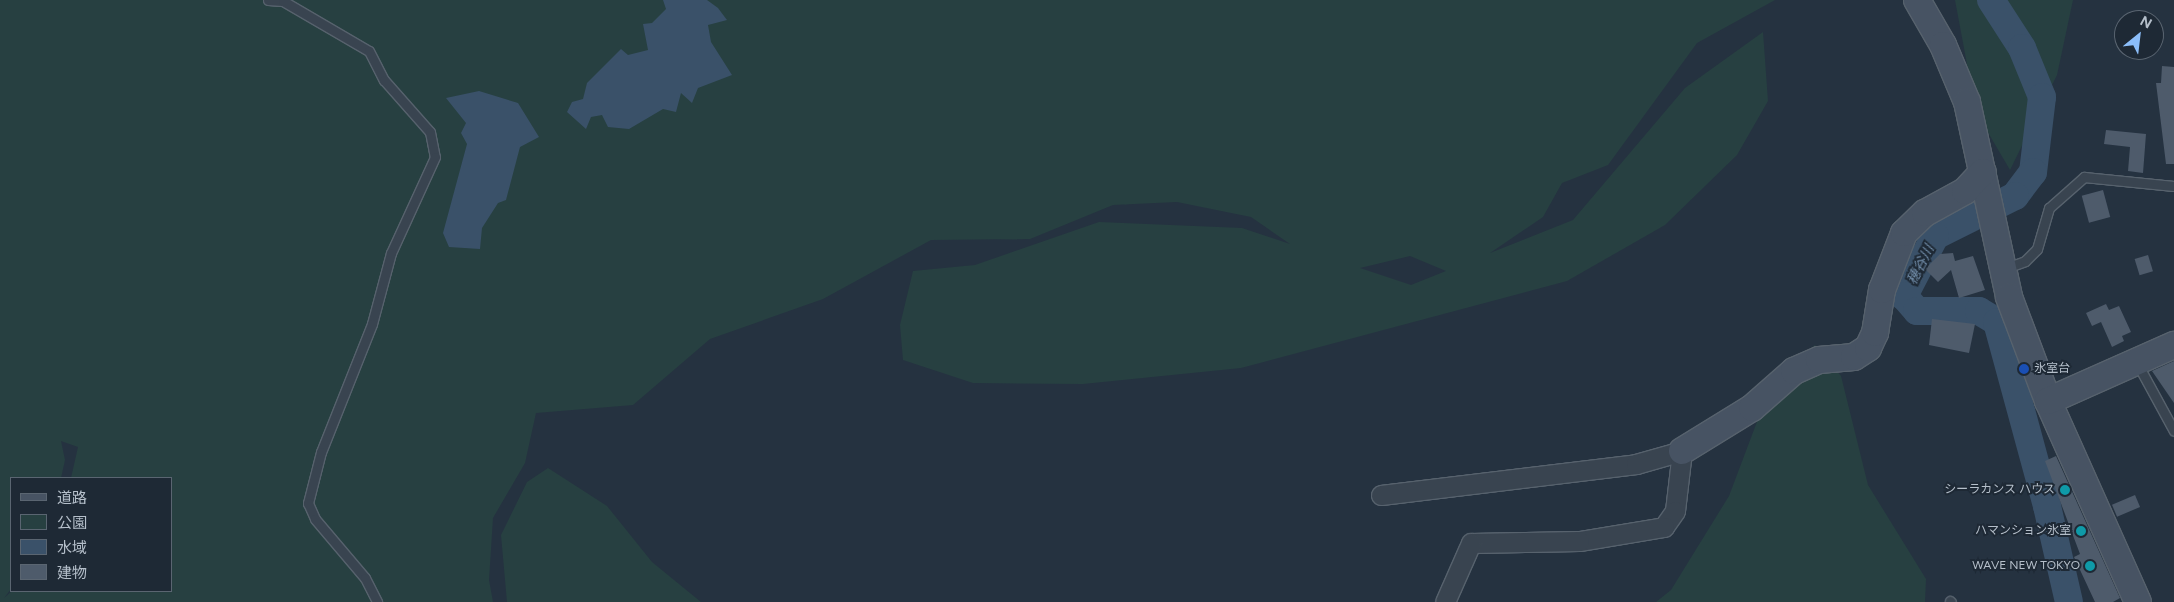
<!DOCTYPE html>
<html>
<head>
<meta charset="utf-8">
<style>
  body { margin:0 }
  #map { position:relative; width:2174px; height:602px; overflow:hidden; background:#253240; font-family:Figtree,"Noto Sans JP",sans-serif }
  div>[style] { position:absolute }
  .green>* { inset:0; background:#274041 }
  .water>* { inset:0; background:#3a5169 }
  .river>* { height:28px; margin:-14px; padding:0 14px; transform-origin:14px; border-radius:14px; background:#3a5169 }
  .building>* { inset:0; background:#4e5b6b; transform-origin:0 0 }
  .roads { filter:drop-shadow(1px 0 #57626d) drop-shadow(-1px 0 #57626d) drop-shadow(0 1px #57626d) drop-shadow(0 -1px #57626d) }
  .lane>* { height:9px; margin:-4.5px; padding:0 4.5px; transform-origin:4.5px; border-radius:4.5px; background:#394450 }
  .street>* { height:19px; margin:-9.5px; padding:0 9.5px; transform-origin:9.5px; border-radius:9.5px; background:#394450 }
  .secondary>* { height:26px; margin:-13px; padding:0 13px; transform-origin:13px; border-radius:13px; background:#475363 }
  .dots>* { width:14px; height:14px; translate:-50% -50%; box-sizing:border-box; border:2px solid #1e2935; border-radius:50% }
  span { translate:-50% -50%; white-space:nowrap; text-align:center; line-height:1.15; -webkit-text-stroke:4px #1e2935; paint-order:stroke }
  .poi-label { font-size:12px; color:#b5bfca }
  .left { translate:0 -50%; text-align:left }
  .right { translate:-100% -50%; text-align:right }
  .water-label { font-size:14px; color:#7591ae; font-style:italic }
  .legend { position:absolute; left:10px; top:477px; width:162px; height:115px; box-sizing:border-box; background:#1e2935; border:1px solid #5a6571; margin:0; padding:6px 9px; list-style:none; font-size:15px; color:#b5bfca }
  .legend li { display:flex; align-items:center; gap:10px; height:25px }
  .legend b { width:25px; border:1px solid #5a6571 }
  .north { position:absolute; left:2114px; top:10px; width:50px; height:50px; box-sizing:border-box; background:#1e2935; border:1px solid #5a6571; border-radius:50%; rotate:29deg; font-size:14px; font-weight:700; line-height:20px; text-align:center; color:#b5bfca }
  .north::after { content:''; display:block; margin:auto; width:18px; height:22px; background:#8bbdf9; clip-path:polygon(50% 0,100% 100%,50% 72%,0 100%) }
</style>
</head>
<body>
<div id="map">
  <div class="green">
    <div style="clip-path:polygon(evenodd,0 0,1775px 0,1697px 43px,1608px 165px,1562px 183px,1543px 217px,1490px 253px,1573px 220px,1685px 88px,1763px 32px,1768px 101px,1737px 155px,1665px 225px,1567px 281px,1241px 368px,1083px 384px,973px 383px,903px 360px,900px 325px,913px 271px,975px 265px,1099px 222px,1242px 228px,1290px 244px,1251px 217px,1177px 202px,1113px 205px,1030px 239px,931px 240px,823px 299px,710px 339px,633px 405px,536px 413px,525px 463px,493px 518px,489px 580px,493px 602px,0 602px,0 0,1410px 256px,1446px 271px,1411px 285px,1360px 268px,1410px 256px,0 0,61px 441px,78px 447px,71px 478px,171px 478px,171px 591px,12px 591px,4px 598px,11px 589px,11px 478px,61px 478px,65px 460px,61px 441px)"></div>
    <div style="clip-path:polygon(1955px 0,2073px 0,2057px 75px,2010px 170px,1976px 112px)"></div>
    <div style="clip-path:polygon(1815px 345px,1841px 376px,1868px 485px,1926px 579px,1925px 602px,1656px 602px,1671px 590px,1729px 496px,1772px 382px)"></div>
    <div style="clip-path:polygon(548px 468px,607px 506px,652px 562px,701px 602px,507px 602px,501px 535px,527px 482px)"></div>
  </div>
  <div class="water">
    <div style="clip-path:polygon(663px 0,707px 0,718px 8px,727px 20px,708px 25px,711px 42px,732px 75px,698px 88px,692px 103px,681px 93px,676px 112px,663px 109px,629px 129px,608px 127px,602px 115px,591px 117px,586px 129px,567px 112px,572px 102px,583px 99px,587px 83px,621px 49px,628px 55px,648px 50px,643px 24px,652px 23px,666px 9px)"></div>
    <div style="clip-path:polygon(479px 91px,518px 103px,539px 137px,520px 147px,506px 200px,498px 203px,482px 228px,480px 249px,449px 247px,443px 233px,467px 144px,461px 133px,466px 123px,446px 98px)"></div>
  </div>
  <div class="river">
    <div style="left:1991px;top:0;width:57px;rotate:57.1deg"></div>
    <div style="left:2022px;top:48px;width:53px;rotate:67.8deg"></div>
    <div style="left:2042px;top:97px;width:76px;rotate:96.8deg"></div>
    <div style="left:2033px;top:172px;width:30px;rotate:127deg"></div>
    <div style="left:2015px;top:196px;width:89px;rotate:153.4deg"></div>
    <div style="left:1935px;top:236px;width:68px;rotate:117.3deg"></div>
    <div style="left:1904px;top:296px;width:20px;rotate:49deg"></div>
    <div style="left:1917px;top:311px;width:62px"></div>
    <div style="left:1979px;top:311px;width:21px;rotate:31deg"></div>
    <div style="left:1997px;top:322px;width:191px;rotate:74.8deg"></div>
    <div style="left:2047px;top:506px;width:98px;rotate:77.1deg"></div>
  </div>
  <div class="building">
    <div style="clip-path:polygon(2162px 66px,2174px 67px,2174px 164px,2166px 164px,2156px 83px,2161px 83px)"></div>
    <div style="clip-path:polygon(2106px 130px,2146px 134px,2143px 173px,2128px 171px,2130px 147px,2104px 144px)"></div>
    <div style="left:2103px;top:190px;width:28px;height:22px;rotate:75deg"></div>
    <div style="clip-path:polygon(1953px 253px,1955px 261px,1973px 256px,1985px 290px,1959px 298px,1951px 270px,1938px 282px,1925px 269px,1940px 254px)"></div>
    <div style="left:2148px;top:255px;width:17px;height:14px;rotate:73deg"></div>
    <div style="clip-path:polygon(2106px 304px,2109px 310px,2119px 306px,2131px 332px,2122px 336px,2124px 341px,2112px 347px,2101px 322px,2092px 326px,2086px 313px)"></div>
    <div style="clip-path:polygon(1932px 319px,1975px 324px,1969px 353px,1929px 345px)"></div>
    <div style="clip-path:polygon(2174px 361px,2174px 403px,2152px 371px)"></div>
    <div style="clip-path:polygon(2056px 456px,2120px 598px,2113px 602px,2095px 602px,2074px 557px,2080px 554px,2045px 461px)"></div>
    <div style="left:2135px;top:495px;width:13px;height:25px;rotate:67deg"></div>
  </div>
  <div class="roads">
    <div class="lane">
      <div style="left:268px;top:0;width:15px;rotate:4deg"></div>
      <div style="left:283px;top:1px;width:99px;rotate:30.2deg"></div>
      <div style="left:369px;top:51px;width:33px;rotate:63deg"></div>
      <div style="left:384px;top:80px;width:69px;rotate:48.5deg"></div>
      <div style="left:430px;top:132px;width:25px;rotate:79deg"></div>
      <div style="left:435px;top:157px;width:106px;rotate:114.6deg"></div>
      <div style="left:391px;top:253px;width:73px;rotate:105deg"></div>
      <div style="left:372px;top:324px;width:138px;rotate:111.7deg"></div>
      <div style="left:321px;top:452px;width:53px;rotate:104.3deg"></div>
      <div style="left:308px;top:503px;width:17px;rotate:66deg"></div>
      <div style="left:315px;top:519px;width:77px;rotate:49.7deg"></div>
      <div style="left:365px;top:578px;width:27px;rotate:63deg"></div>
      <div style="left:2006px;top:268px;width:20px;rotate:-20deg"></div>
      <div style="left:2025px;top:261px;width:17px;rotate:-45deg"></div>
      <div style="left:2037px;top:249px;width:43px;rotate:-73.7deg"></div>
      <div style="left:2049px;top:208px;width:47px;rotate:-41.5deg"></div>
      <div style="left:2084px;top:177px;width:90px;rotate:5.7deg"></div>
      <div style="left:2137px;top:363px;width:77px;rotate:61.4deg"></div>
      <div style="left:1950px;top:601px;width:1px;rotate:45deg"></div>
    </div>
    <div class="street">
      <div style="left:1381px;top:495px;width:257px;rotate:-6.9deg"></div>
      <div style="left:1636px;top:464px;width:48px;rotate:-15.8deg"></div>
      <div style="left:1682px;top:451px;width:60px;rotate:96.7deg"></div>
      <div style="left:1675px;top:511px;width:19px;rotate:125deg"></div>
      <div style="left:1664px;top:527px;width:86px;rotate:170.6deg"></div>
      <div style="left:1579px;top:541px;width:108px;rotate:178.9deg"></div>
      <div style="left:1471px;top:543px;width:64px;rotate:113.8deg"></div>
    </div>
    <div class="secondary">
      <div style="left:1917px;top:0;width:52px;rotate:60deg"></div>
      <div style="left:1943px;top:45px;width:62px;rotate:67.2deg"></div>
      <div style="left:1967px;top:102px;width:199px;rotate:77.8deg"></div>
      <div style="left:2009px;top:297px;width:111px;rotate:69.4deg"></div>
      <div style="left:2048px;top:401px;width:220px;rotate:65.9deg"></div>
      <div style="left:2048px;top:401px;width:138px;rotate:-24deg"></div>
      <div style="left:1682px;top:451px;width:82px;rotate:-31.6deg"></div>
      <div style="left:1752px;top:408px;width:56px;rotate:-41.4deg"></div>
      <div style="left:1794px;top:371px;width:27px;rotate:-24deg"></div>
      <div style="left:1819px;top:360px;width:35px;rotate:-5deg"></div>
      <div style="left:1854px;top:357px;width:17px;rotate:-33deg"></div>
      <div style="left:1868px;top:348px;width:17px;rotate:-65deg"></div>
      <div style="left:1875px;top:333px;width:44px;rotate:-80.8deg"></div>
      <div style="left:1882px;top:290px;width:61px;rotate:-68.9deg"></div>
      <div style="left:1904px;top:233px;width:29px;rotate:-44deg"></div>
      <div style="left:1925px;top:213px;width:46px;rotate:-28.8deg"></div>
      <div style="left:1965px;top:191px;width:26px;rotate:-47deg"></div>
    </div>
  </div>
  <div class="dots">
    <div style="left:2024px;top:369px;background:#1a4fb4"></div>
    <div style="left:2065px;top:490px;background:#0f9aa8"></div>
    <div style="left:2081px;top:531px;background:#0f9aa8"></div>
    <div style="left:2090px;top:566px;background:#0f9aa8"></div>
  </div>
  <div class="poi-label">
    <span class="left" style="left:2034px;top:369px">氷室台</span>
    <span class="right" style="left:2055px;top:490px">シーラカンス ハウス</span>
    <span class="right" style="left:2071px;top:531px">ハマンション氷室</span>
    <span class="right" style="left:2080px;top:566px">WAVE NEW TOKYO</span>
  </div>
  <div class="water-label">
    <span style="left:1921px;top:265px;rotate:-63deg">穂谷川</span>
  </div>
  <ul class="legend">
  <li><b style="height:6px;background:#475363"></b>道路</li>
  <li><b style="height:14px;background:#274041"></b>公園</li>
  <li><b style="height:14px;background:#3a5169"></b>水域</li>
  <li><b style="height:14px;background:#4e5b6b"></b>建物</li>
  </ul>
  <div class="north">N</div>
</div>
</body>
</html>
